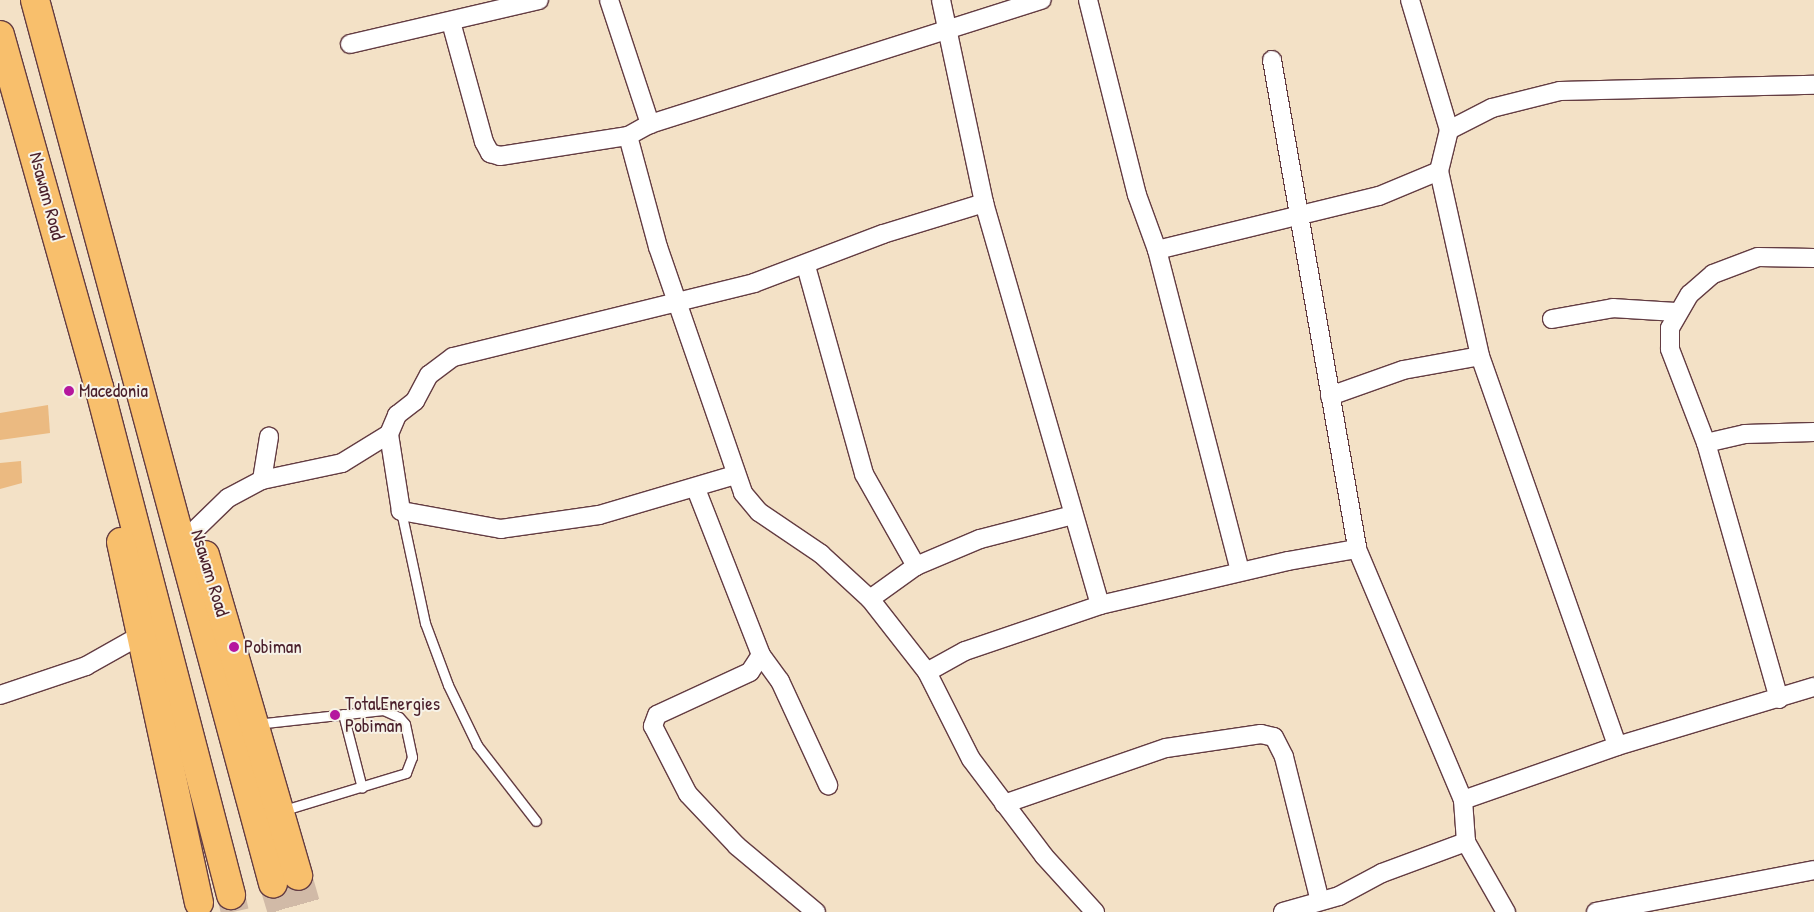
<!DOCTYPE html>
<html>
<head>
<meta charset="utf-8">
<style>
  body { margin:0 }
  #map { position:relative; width:1814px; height:912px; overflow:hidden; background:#f3e1c6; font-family:"Patrick Hand",sans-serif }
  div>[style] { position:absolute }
  .building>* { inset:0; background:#ebba81 }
  .highway-tunnel>* { height:28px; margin-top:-14px; transform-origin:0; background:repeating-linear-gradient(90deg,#d1baa7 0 28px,transparent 0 42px) }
  .roads { filter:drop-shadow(1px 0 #633c42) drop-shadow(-1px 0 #633c42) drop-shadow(0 1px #633c42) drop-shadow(0 -1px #633c42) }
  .lane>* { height:9px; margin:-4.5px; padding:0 4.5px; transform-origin:4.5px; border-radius:4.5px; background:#fff }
  .street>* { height:18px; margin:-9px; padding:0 9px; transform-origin:9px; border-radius:9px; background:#fff }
  .highway>* { height:28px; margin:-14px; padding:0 14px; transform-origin:14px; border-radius:14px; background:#f8bf6c }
  .dots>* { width:14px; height:14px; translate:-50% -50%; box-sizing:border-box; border:2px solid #f7f3e8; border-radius:50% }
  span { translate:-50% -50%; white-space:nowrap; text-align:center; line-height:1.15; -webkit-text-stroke:4px #f7f3e8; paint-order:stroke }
  .street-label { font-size:19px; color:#4a1f2b }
  .poi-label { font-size:19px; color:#4a1f2b }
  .left { translate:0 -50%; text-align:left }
</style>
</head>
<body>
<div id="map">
  <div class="building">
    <div style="clip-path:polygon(48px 405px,50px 433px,0 440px,0 413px)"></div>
    <div style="clip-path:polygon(21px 461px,22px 483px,0 489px,0 463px)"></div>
  </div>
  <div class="highway-tunnel">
    <div style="left:298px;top:876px;width:37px;rotate:74deg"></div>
    <div style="left:273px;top:883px;width:30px;rotate:73deg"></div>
    <div style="left:231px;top:895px;width:17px;rotate:77deg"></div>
  </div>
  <div class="roads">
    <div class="lane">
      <div style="left:401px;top:511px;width:115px;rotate:77.9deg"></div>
      <div style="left:425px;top:623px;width:66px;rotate:69.6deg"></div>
      <div style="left:448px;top:685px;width:67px;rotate:64.2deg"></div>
      <div style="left:477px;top:745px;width:96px;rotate:52.2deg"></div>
      <div style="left:343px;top:714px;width:76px;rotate:75.6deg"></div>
      <div style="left:256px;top:724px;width:128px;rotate:-6.3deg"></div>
      <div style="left:383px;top:710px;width:17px;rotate:24deg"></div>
      <div style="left:399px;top:717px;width:9px;rotate:49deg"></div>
      <div style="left:405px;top:724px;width:34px;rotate:78deg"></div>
      <div style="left:412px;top:757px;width:17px;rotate:111deg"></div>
      <div style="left:406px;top:773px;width:131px;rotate:163.1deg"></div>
    </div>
    <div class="street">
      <div style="left:609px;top:0;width:131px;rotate:71.7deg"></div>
      <div style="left:941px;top:0;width:208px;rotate:78deg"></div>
      <div style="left:984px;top:203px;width:418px;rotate:73.9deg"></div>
      <div style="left:1088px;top:0;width:201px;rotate:75.9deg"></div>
      <div style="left:1137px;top:195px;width:59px;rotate:70deg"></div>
      <div style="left:1410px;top:0;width:136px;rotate:73.3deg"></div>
      <div style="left:1449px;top:130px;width:42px;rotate:103.7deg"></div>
      <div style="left:1439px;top:171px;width:189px;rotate:77.5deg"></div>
      <div style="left:1480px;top:356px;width:413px;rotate:70.6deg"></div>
      <div style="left:451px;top:22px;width:124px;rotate:74.6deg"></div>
      <div style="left:484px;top:142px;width:13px;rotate:61deg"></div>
      <div style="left:490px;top:153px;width:10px;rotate:17deg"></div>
      <div style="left:500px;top:156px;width:130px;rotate:-8.9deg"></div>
      <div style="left:628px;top:136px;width:25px;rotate:-29deg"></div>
      <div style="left:650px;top:124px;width:411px;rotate:-17.6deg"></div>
      <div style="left:350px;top:44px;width:194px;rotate:-13.1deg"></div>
      <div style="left:1272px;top:60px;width:496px;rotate:80.1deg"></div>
      <div style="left:1357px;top:549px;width:272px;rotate:67.1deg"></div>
      <div style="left:1463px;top:800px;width:42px;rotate:85.9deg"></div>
      <div style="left:1466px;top:842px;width:81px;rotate:60.3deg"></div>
      <div style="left:1449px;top:130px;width:48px;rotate:-27.1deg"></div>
      <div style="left:1492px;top:108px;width:70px;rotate:-14deg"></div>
      <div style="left:1560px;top:91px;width:254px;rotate:-1.4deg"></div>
      <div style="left:628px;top:136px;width:115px;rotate:74.9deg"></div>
      <div style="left:658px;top:247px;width:260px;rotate:70.9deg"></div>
      <div style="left:743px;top:493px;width:25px;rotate:50deg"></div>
      <div style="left:759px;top:512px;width:75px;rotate:34.1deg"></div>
      <div style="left:821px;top:554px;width:67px;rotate:42.6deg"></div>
      <div style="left:870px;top:599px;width:93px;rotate:52deg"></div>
      <div style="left:927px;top:672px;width:97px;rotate:63.2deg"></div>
      <div style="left:971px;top:759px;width:121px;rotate:53deg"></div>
      <div style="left:1044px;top:856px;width:76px;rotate:47.7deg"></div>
      <div style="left:806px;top:266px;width:216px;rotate:74.4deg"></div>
      <div style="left:864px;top:474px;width:106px;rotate:60.5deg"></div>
      <div style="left:1552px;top:319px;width:62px;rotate:-10.2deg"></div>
      <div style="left:1613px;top:308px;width:62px;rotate:3.7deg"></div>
      <div style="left:1330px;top:396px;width:77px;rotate:-19.6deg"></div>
      <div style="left:1403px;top:370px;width:78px;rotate:-10.3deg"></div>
      <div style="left:1706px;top:443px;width:40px;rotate:-13deg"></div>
      <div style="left:1745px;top:434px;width:69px;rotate:-1.7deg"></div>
      <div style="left:735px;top:475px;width:142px;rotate:163.6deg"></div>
      <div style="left:599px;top:515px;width:99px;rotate:171.9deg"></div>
      <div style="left:501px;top:529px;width:102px;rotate:-169.8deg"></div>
      <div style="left:401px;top:511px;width:78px;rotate:-98.9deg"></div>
      <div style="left:389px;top:434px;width:21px;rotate:-67deg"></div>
      <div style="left:397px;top:415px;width:23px;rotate:-38deg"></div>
      <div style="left:415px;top:401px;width:30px;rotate:-62deg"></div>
      <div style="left:429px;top:375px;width:30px;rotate:-37deg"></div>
      <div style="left:453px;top:357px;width:310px;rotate:-13.8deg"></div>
      <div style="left:754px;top:283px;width:138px;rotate:-20.8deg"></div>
      <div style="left:883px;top:234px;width:106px;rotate:-17.1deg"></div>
      <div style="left:262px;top:480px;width:44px;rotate:-80.8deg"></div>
      <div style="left:696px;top:489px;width:178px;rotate:68.6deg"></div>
      <div style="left:761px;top:655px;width:20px;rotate:123deg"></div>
      <div style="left:750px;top:672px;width:102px;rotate:155.2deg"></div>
      <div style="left:657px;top:715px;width:12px;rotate:110deg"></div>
      <div style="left:653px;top:726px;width:76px;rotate:62.8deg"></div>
      <div style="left:688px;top:794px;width:71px;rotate:46.7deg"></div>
      <div style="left:737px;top:846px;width:103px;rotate:39.9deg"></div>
      <div style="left:197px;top:528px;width:43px;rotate:-44.1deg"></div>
      <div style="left:228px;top:498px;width:38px;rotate:-28deg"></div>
      <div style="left:262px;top:480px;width:82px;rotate:-12deg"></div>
      <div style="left:342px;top:463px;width:55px;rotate:-31.7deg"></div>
      <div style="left:1240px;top:571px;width:332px;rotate:-104.5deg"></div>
      <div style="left:1157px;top:250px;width:228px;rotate:-13.7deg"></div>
      <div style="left:1379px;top:196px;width:65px;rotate:-22.6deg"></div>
      <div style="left:870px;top:599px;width:57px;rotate:-35.7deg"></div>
      <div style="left:916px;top:566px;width:69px;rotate:-22.9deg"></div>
      <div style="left:980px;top:539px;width:96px;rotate:-14.5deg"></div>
      <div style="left:761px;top:655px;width:32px;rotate:54deg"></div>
      <div style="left:780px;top:681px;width:115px;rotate:65.2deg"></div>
      <div style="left:927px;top:672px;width:43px;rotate:-28.9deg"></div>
      <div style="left:965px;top:651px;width:143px;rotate:-18.8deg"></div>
      <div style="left:1100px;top:605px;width:193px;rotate:-13.2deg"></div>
      <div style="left:1288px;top:561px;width:70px;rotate:-9.9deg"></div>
      <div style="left:0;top:695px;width:91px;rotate:-18.6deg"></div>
      <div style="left:86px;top:666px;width:65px;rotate:-29.3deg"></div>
      <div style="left:1779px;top:699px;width:266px;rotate:-105.9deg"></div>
      <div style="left:1706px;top:443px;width:101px;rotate:-111deg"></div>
      <div style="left:1670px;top:349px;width:21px;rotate:-90deg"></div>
      <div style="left:1670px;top:328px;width:39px;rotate:-60deg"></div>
      <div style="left:1690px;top:294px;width:30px;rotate:-41deg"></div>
      <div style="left:1713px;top:274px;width:48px;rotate:-20.7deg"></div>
      <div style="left:1758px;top:257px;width:56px;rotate:1deg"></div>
      <div style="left:1463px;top:800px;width:163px;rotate:-19.3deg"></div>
      <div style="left:1617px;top:746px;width:206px;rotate:-16.7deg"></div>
      <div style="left:1004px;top:804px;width:171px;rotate:-19.1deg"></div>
      <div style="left:1166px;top:748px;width:96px;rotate:-8.4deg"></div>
      <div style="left:1261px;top:734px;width:13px;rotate:13deg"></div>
      <div style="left:1274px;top:737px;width:22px;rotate:63deg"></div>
      <div style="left:1284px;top:757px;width:148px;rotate:76deg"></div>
      <div style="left:1283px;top:912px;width:58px;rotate:-15.9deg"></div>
      <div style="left:1339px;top:896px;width:49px;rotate:-28.1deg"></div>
      <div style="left:1382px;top:873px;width:90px;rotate:-20.3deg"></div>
      <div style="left:1596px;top:912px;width:222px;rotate:-10.9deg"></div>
    </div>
    <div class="highway">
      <div style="left:35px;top:0;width:915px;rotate:74.92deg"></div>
      <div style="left:0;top:35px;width:366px;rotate:74.3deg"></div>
      <div style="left:99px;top:387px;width:525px;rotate:75.43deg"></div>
      <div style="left:121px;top:542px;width:369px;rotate:77.8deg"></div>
      <div style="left:205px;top:555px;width:334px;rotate:73.8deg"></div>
    </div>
  </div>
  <div class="dots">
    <div style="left:69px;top:391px;background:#b5179e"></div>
    <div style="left:234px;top:647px;background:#b5179e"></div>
    <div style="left:335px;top:715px;background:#b5179e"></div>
  </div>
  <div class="street-label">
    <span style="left:47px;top:196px;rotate:75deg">Nsawam Road</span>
    <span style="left:210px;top:573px;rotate:73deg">Nsawam Road</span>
  </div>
  <div class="poi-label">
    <span class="left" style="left:79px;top:391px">Macedonia</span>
    <span class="left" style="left:244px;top:647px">Pobiman</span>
    <span class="left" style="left:345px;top:715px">TotalEnergies<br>Pobiman</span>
  </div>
</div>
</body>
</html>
